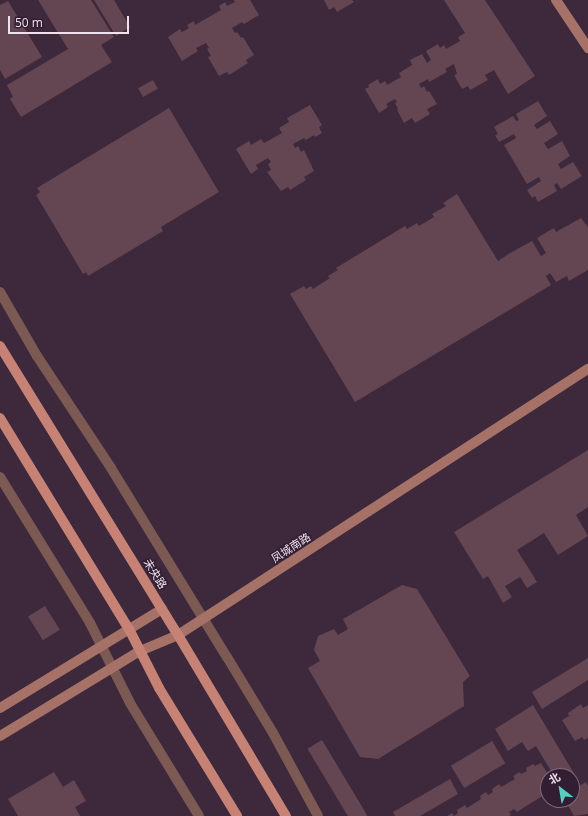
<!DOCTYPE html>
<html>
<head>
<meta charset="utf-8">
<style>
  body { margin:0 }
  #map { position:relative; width:588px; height:816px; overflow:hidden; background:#3d283c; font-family:"Open Sans","Noto Sans SC",sans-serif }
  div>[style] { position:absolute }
  .building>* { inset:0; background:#644652; transform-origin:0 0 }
  .street>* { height:10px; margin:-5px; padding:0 5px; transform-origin:5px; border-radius:5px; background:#7c5a53 }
  .secondary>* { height:10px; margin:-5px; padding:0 5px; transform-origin:5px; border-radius:5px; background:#a67166 }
  .primary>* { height:10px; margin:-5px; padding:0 5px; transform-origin:5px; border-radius:5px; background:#c68274 }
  span { translate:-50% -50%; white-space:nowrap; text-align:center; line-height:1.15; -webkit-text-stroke:3px #321e32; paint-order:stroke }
  .street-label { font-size:11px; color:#efe1ee }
  .north { position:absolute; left:540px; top:768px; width:40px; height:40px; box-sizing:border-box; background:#321e32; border:1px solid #7e6c7d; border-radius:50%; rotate:329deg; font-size:11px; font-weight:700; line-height:16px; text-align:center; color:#efe1ee }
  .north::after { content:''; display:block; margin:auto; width:14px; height:18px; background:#57cec2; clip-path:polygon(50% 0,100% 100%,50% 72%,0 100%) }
  .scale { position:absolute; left:8px; top:16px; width:121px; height:18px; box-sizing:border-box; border:2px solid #efe1ee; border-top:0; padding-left:5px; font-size:12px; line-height:14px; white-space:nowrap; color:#efe1ee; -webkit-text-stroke:3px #321e32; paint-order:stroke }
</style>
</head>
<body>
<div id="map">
  <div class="building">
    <div style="clip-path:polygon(38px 0,91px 0,114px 37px,101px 45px,112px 62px,21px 117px,10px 99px,13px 97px,7px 85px,68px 49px)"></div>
    <div style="clip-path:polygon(94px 0,114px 0,130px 27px,116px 36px)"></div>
    <div style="clip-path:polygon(234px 0,250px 0,259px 15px,244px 24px,242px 22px,232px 28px,235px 33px,237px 32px,241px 38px,243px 37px,254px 55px,246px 60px,248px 63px,229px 75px,227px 72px,219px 76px,208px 57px,211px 56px,207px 49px,209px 48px,206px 43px,196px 48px,198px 51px,182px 61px,168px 37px,180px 29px,182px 32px,189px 28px,187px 25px,194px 21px,195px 25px,221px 10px,219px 6px,225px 2px,227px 6px,235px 2px)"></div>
    <div style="clip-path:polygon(324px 0,352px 0,354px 2px,337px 12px,334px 7px,329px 10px)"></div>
    <div style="clip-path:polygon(444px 0,485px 0,535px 76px,508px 94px,494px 70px,485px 75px,488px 80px,470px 90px,468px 86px,462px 89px,454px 75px,457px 74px,454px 64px,445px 69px,447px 72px,429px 82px,428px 79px,419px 84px,421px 88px,424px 86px,427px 92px,429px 91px,437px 104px,427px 109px,430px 114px,415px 123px,412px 118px,404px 123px,397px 110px,398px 109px,395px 103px,397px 102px,395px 99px,386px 104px,388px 107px,379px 113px,365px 89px,369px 87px,368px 85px,378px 79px,380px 84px,385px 81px,387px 85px,401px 77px,399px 73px,412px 65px,410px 60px,422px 54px,427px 63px,431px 60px,426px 51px,438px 44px,440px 48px,444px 45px,446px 49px,460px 41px,458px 37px,465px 33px)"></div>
    <div style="clip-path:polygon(8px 1px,42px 57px,5px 79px,0 70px,0 5px)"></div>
    <div style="left:153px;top:80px;width:10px;height:17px;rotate:61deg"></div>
    <div style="clip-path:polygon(538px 101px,547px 116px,534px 125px,537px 129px,550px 121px,558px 134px,544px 143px,548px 149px,562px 141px,570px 156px,558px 164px,561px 169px,573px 162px,582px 176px,561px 189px,557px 183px,554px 185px,557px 191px,538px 202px,535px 196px,532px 198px,527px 190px,541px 181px,539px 177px,527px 184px,504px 145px,516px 138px,514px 134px,499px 142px,495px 135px,498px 134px,494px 127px,513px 116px,516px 121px,519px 120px,516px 114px)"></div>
    <div style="clip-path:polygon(310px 105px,322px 125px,319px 127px,322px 133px,315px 137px,314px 135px,306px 140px,304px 138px,293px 144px,295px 148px,298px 146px,301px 152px,304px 150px,314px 171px,304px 177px,306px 180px,290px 190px,288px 187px,281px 191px,267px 172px,271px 170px,268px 164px,271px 162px,268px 158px,256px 165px,258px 169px,251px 174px,236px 149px,249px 141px,251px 145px,261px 139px,264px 143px,282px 133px,279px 128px,289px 122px,287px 118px)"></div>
    <div style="clip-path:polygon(169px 108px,219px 192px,161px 227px,163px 231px,88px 276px,86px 272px,83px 274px,36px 195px,40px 192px,37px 188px)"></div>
    <div style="clip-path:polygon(457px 194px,498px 261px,510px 253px,515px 261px,510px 253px,532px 241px,541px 256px,546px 253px,537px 238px,554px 228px,556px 232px,581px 218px,588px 227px,588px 270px,569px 281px,567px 276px,556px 282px,550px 273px,546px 276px,551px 285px,355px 402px,290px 294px,304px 286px,306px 289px,311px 286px,313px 289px,330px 278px,328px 276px,338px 270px,336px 268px,405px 226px,407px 229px,417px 223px,419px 226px,434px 217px,432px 214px,446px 206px,443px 203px)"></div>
    <div style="clip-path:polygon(588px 450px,588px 507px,576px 515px,588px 536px,558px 555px,544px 533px,517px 550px,537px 582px,527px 588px,520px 577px,505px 586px,512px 597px,503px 603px,488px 576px,483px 579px,454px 532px)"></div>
    <div style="clip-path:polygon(402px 585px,417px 589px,470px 676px,463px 682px,464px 706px,378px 759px,360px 757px,308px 668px,320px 661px,314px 650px,318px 636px,334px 629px,338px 635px,348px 629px,343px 619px)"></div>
    <div style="left:45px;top:606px;width:28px;height:20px;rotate:58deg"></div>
    <div style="clip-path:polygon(588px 658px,588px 680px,542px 709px,532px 692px)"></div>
    <div style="clip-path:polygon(581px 704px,583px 708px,588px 705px,588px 738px,584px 740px,582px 737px,575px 741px,562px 720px,569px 716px,568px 713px)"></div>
    <div style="clip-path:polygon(533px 705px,575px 775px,573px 776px,554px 776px,536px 746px,528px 751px,522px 742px,508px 751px,495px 729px)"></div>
    <div style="left:322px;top:740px;width:88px;height:17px;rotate:59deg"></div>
    <div style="left:492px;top:741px;width:26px;height:48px;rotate:59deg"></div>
    <div style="clip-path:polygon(541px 763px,549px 776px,548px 788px,542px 792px,544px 795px,517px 812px,514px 809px,509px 812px,511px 815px,509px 816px,447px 816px,452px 813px,454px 816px,458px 813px,457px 810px,465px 805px,467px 808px,481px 799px,480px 796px,486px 792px,488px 795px,493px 792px,492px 789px,499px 784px,501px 787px,515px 779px,513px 776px,520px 772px,521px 774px,527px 771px,526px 768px,533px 764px,535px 766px)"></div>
    <div style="clip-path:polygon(54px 772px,63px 787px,74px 780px,86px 801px,75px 807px,80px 816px,18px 816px,8px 799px)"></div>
    <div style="clip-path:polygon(450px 779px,458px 794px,420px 816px,395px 816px,393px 812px)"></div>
    <div style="clip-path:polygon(586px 782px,588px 786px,588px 814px,574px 816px,565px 800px,572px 800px,572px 790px)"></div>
  </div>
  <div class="street">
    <div style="left:0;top:292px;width:74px;rotate:60deg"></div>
    <div style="left:37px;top:356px;width:134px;rotate:56.5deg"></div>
    <div style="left:111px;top:468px;width:222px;rotate:58.5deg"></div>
    <div style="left:227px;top:657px;width:89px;rotate:58.8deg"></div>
    <div style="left:273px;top:733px;width:94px;rotate:61.5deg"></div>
    <div style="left:0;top:477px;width:172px;rotate:58.3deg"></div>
    <div style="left:90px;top:623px;width:89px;rotate:63.4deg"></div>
    <div style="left:130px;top:703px;width:132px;rotate:58.6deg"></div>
  </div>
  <div class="secondary">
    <div style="left:556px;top:0;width:58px;rotate:56.3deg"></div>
    <div style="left:0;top:708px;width:190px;rotate:-31.4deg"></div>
    <div style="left:0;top:736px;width:164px;rotate:-31.3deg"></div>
    <div style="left:140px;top:651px;width:41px;rotate:-22.8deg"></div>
    <div style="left:178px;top:635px;width:489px;rotate:-33deg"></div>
  </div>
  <div class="primary">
    <div style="left:0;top:346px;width:339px;rotate:58.4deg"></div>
    <div style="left:178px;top:635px;width:211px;rotate:59.2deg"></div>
    <div style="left:0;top:418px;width:247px;rotate:58.6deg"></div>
    <div style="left:129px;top:629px;width:66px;rotate:63deg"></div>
    <div style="left:159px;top:688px;width:150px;rotate:58.6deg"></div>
  </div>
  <div class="street-label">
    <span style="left:291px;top:548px;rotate:-33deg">凤城南路</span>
    <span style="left:155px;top:574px;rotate:58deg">未央路</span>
  </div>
  <div class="north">北</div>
  <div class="scale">50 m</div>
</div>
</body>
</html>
